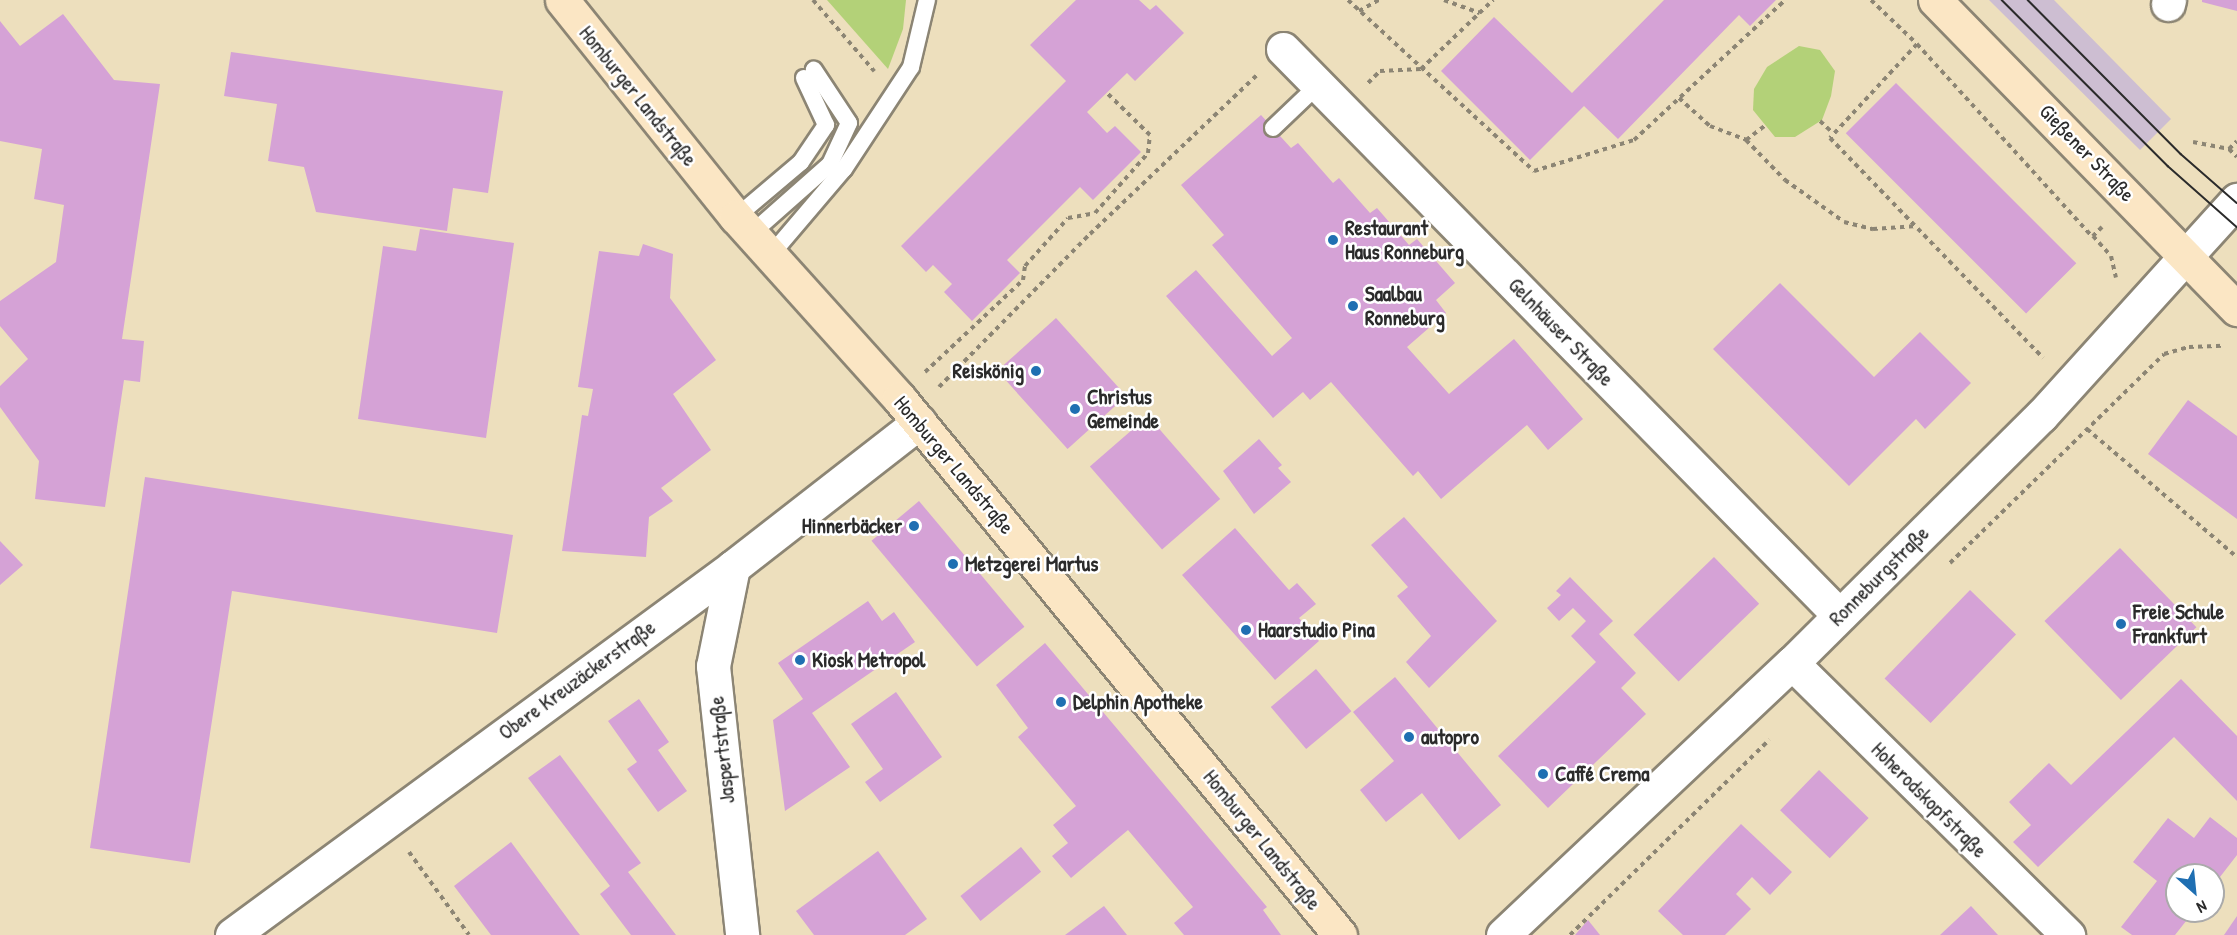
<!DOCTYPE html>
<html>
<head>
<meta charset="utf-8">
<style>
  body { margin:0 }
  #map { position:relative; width:2237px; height:935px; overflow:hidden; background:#eddfbd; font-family:"Patrick Hand",sans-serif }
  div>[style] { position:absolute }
  .industrial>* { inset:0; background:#cdbed2 }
  .green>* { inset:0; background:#b3d178 }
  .building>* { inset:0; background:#d5a2d6; transform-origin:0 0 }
  .path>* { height:4px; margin-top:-2px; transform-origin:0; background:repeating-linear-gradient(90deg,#8c8574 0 4.5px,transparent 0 9px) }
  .roads { filter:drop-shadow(2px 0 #8c8574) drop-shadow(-2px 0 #8c8574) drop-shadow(0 2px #8c8574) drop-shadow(0 -2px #8c8574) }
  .lane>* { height:16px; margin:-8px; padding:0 8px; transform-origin:8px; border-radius:8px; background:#fff }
  .street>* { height:33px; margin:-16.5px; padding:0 16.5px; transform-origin:16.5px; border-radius:16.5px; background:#fff }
  .secondary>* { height:33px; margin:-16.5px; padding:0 16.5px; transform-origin:16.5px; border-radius:16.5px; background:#fbe6c4 }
  .tram>* { height:1.5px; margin:-0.75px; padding:0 0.75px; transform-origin:0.75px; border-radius:0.75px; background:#2b2b2b }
  .dots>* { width:16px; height:16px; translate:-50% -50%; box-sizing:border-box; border:3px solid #fff; border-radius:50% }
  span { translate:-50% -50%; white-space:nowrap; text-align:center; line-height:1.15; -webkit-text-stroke:5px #fff; paint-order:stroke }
  .street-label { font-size:21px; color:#2b2b2b }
  .poi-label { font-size:21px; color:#2b2b2b; font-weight:700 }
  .left { translate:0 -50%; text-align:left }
  .right { translate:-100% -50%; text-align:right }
  .north { position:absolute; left:2165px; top:863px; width:60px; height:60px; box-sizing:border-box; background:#fff; border:2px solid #aaa; border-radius:50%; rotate:153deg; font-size:16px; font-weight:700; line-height:24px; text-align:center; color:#2b2b2b }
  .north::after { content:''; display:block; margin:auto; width:21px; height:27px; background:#1f6fb2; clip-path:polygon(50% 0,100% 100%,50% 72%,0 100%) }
</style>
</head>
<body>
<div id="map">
  <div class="industrial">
    <div style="clip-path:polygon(1989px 0,2054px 0,2171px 119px,2140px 150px)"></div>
  </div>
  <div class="green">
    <div style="clip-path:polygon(827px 0,906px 0,903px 29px,888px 69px)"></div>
    <div style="clip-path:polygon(1799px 46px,1820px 50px,1835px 71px,1831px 96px,1822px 120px,1795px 137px,1775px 137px,1753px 110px,1754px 89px,1767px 67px)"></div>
  </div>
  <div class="building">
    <div style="clip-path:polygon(1076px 0,1139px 0,1150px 10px,1156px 5px,1184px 33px,1135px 81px,1127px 73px,1087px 112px,1107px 133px,1115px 126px,1141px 152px,1093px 200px,1080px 187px,1007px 260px,1020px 273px,972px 321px,944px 292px,952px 284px,933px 265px,926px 272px,901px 246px,1066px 81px,1030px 45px)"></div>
    <div style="clip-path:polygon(1664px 0,1776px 0,1750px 26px,1739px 15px,1618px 139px,1584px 106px,1530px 160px,1441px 71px,1494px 17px,1572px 93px)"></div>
    <div style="clip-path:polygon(2202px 0,2237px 0,2237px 11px,2202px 2px)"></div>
    <div style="clip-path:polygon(63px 14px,114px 80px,160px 84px,122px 339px,144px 341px,140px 382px,124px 380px,105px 507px,35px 499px,39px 461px,0 407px,0 386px,28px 359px,0 326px,0 301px,56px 262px,64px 205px,34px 199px,42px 149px,0 141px,0 21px,20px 46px)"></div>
    <div style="clip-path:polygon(231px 52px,503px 91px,488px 193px,453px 188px,447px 231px,316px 212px,304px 167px,268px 161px,277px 104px,224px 96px)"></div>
    <div style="left:1896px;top:83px;width:255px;height:71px;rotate:45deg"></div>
    <div style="clip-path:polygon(1261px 115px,1291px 148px,1298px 143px,1333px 183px,1339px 178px,1370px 213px,1377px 208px,1409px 245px,1417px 239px,1455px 283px,1436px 300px,1446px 313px,1407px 347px,1449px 394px,1514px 339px,1583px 419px,1548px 450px,1527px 425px,1441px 499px,1418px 471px,1413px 476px,1331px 382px,1310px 400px,1303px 392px,1273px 418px,1166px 296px,1196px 270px,1272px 356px,1292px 338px,1212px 245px,1224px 235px,1181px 185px)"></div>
    <div style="clip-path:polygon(420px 229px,514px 243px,486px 438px,358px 419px,383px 246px,416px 251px)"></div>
    <div style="clip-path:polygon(643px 244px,673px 254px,670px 298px,716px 360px,673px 394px,711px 450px,661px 488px,673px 501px,649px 517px,646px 557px,562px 551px,582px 415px,588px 416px,593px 389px,578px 387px,599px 251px,639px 256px)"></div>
    <div style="clip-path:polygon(1780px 283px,1874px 377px,1920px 332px,1971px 383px,1925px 429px,1916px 419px,1849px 486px,1713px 349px)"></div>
    <div style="left:1056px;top:318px;width:105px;height:79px;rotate:48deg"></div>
    <div style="clip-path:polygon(2188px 400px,2237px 436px,2237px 519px,2148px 454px)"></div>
    <div style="left:1148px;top:416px;width:110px;height:77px;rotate:49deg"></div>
    <div style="clip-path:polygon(1259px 439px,1282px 465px,1278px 468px,1291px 482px,1254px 514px,1223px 471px)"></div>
    <div style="clip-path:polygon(145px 477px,513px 535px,497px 633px,232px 591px,190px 863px,90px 848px)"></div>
    <div style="left:919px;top:501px;width:164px;height:62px;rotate:50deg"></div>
    <div style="clip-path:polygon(1404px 517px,1497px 621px,1429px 688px,1406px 662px,1431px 636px,1397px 596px,1408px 587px,1371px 545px)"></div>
    <div style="clip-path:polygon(1235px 528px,1289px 590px,1297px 583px,1316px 604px,1299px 618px,1319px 641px,1275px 680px,1182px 575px)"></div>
    <div style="clip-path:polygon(0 541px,23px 565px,0 585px)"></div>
    <div style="left:2120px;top:548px;width:110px;height:105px;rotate:46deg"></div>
    <div style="left:1714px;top:557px;width:65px;height:112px;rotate:46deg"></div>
    <div style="clip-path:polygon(1570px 577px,1613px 621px,1599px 634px,1636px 673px,1621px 688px,1646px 714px,1548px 808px,1498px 756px,1596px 662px,1571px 636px,1586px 621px,1573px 608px,1559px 621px,1547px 608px,1561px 595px,1556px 591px)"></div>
    <div style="left:1970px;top:590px;width:64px;height:123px;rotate:44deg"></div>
    <div style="clip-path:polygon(868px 601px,882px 621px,894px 612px,915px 642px,812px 713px,850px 767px,785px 811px,773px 720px,803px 699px,778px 663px)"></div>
    <div style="clip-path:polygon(1045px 643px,1267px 907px,1263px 910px,1281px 935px,1184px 935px,1174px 923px,1193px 907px,1128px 830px,1071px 878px,1052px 856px,1068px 843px,1053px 825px,1076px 806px,1018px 737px,1028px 728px,996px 685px)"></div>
    <div style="left:1316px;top:669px;width:55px;height:59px;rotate:50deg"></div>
    <div style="clip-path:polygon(1395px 677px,1501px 805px,1459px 840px,1422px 793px,1386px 822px,1360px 790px,1394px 761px,1353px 712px)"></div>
    <div style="clip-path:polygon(2181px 679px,2237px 736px,2237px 801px,2174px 737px,2038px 867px,2013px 842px,2031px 825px,2009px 802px,2049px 763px,2071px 785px)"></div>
    <div style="clip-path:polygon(896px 692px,942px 757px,880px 802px,865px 782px,883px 769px,851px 724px)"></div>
    <div style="clip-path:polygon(639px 699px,669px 742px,658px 750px,687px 791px,658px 812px,627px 769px,637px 762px,608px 721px)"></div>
    <div style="clip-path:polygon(560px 755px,641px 863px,628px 872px,676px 935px,631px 935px,600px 894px,610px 886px,528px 778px)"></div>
    <div style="left:1819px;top:770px;width:69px;height:56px;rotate:44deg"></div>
    <div style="clip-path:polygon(2210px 817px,2237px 838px,2237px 855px,2213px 886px,2213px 875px,2177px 875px,2177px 911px,2194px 911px,2175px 935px,2132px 935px,2121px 927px,2157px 881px,2133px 862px,2168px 818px,2194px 838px)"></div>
    <div style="clip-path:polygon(1741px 824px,1792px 872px,1770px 895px,1752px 877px,1736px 894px,1751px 909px,1725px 935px,1683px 935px,1658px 911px)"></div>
    <div style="clip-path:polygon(511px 842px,576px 930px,580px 935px,491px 935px,454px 886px)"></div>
    <div style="left:1021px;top:847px;width:32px;height:78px;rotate:51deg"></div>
    <div style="clip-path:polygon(878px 851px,927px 919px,905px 935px,814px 935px,796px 911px)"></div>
    <div style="clip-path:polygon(1104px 906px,1127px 935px,1065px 935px)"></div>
    <div style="clip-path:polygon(1971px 906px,1998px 935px,1940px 935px)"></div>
    <div style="clip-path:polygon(2237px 916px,2237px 935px,2224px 935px)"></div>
    <div style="clip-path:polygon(1588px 920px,1600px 935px,1575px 935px)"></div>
  </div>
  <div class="path">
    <div style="left:813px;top:0;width:94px;rotate:49.3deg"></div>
    <div style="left:1348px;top:0;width:253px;rotate:42.6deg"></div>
    <div style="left:1534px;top:171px;width:105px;rotate:-17.2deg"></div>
    <div style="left:1634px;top:140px;width:206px;rotate:-42.8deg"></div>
    <div style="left:1444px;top:0;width:38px;rotate:20deg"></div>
    <div style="left:1871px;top:0;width:64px;rotate:43.7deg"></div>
    <div style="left:1917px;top:44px;width:260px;rotate:47.7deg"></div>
    <div style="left:1359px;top:11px;width:23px;rotate:-29deg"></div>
    <div style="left:1917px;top:44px;width:128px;rotate:132.8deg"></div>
    <div style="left:1830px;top:138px;width:306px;rotate:45.9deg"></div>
    <div style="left:1368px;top:83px;width:17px;rotate:-45deg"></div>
    <div style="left:1380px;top:71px;width:41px;rotate:-2.8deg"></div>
    <div style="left:1421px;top:69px;width:100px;rotate:-43.8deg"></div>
    <div style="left:1679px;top:98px;width:42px;rotate:42.1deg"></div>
    <div style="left:1710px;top:126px;width:39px;rotate:21deg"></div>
    <div style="left:1746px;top:140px;width:56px;rotate:45.7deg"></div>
    <div style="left:1785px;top:180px;width:72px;rotate:35.4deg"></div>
    <div style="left:1844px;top:222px;width:30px;rotate:14deg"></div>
    <div style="left:1873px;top:229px;width:44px;rotate:-3.9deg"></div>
    <div style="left:1820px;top:121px;width:16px;rotate:43deg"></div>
    <div style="left:1746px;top:140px;width:25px;rotate:-37deg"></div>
    <div style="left:2193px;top:142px;width:37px;rotate:11deg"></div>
    <div style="left:2229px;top:149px;width:11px;rotate:45deg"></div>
    <div style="left:2229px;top:149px;width:11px;rotate:-45deg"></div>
    <div style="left:2102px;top:227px;width:13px;rotate:135deg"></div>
    <div style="left:2093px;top:236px;width:27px;rotate:48deg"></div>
    <div style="left:2111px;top:256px;width:22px;rotate:77deg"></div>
    <div style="left:925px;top:372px;width:134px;rotate:-43.2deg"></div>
    <div style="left:1023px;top:280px;width:14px;rotate:-82deg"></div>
    <div style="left:1025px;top:266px;width:64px;rotate:-48.1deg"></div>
    <div style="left:1068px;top:218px;width:27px;rotate:-10deg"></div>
    <div style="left:1095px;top:213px;width:80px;rotate:-48.5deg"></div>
    <div style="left:1148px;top:153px;width:18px;rotate:-84deg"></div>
    <div style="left:1150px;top:135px;width:59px;rotate:-135.7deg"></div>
    <div style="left:939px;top:387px;width:215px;rotate:-45.4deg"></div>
    <div style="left:1090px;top:234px;width:231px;rotate:-43.6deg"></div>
    <div style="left:2087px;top:429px;width:197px;rotate:40.5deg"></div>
    <div style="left:1950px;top:563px;width:299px;rotate:-44.3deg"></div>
    <div style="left:2164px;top:354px;width:26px;rotate:-16deg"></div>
    <div style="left:2189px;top:347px;width:34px;rotate:-2deg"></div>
    <div style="left:409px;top:852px;width:102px;rotate:54.1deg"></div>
    <div style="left:1570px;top:935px;width:279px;rotate:-44.4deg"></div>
  </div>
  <div class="roads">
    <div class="lane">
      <div style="left:1273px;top:128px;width:62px;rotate:-43.7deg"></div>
      <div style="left:736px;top:217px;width:85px;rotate:-40.2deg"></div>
      <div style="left:801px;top:162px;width:45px;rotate:-56deg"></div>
      <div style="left:826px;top:125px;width:52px;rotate:-115.1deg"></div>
      <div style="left:751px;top:234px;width:106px;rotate:-41.5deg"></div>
      <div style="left:830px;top:164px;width:45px;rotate:-65.1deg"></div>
      <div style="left:849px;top:123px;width:64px;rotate:-123.4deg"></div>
      <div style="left:769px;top:257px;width:116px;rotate:-49.6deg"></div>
      <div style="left:844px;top:169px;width:122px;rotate:-56.7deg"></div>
      <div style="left:911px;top:67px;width:69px;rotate:-76.6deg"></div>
    </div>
    <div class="street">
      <div style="left:2168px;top:4px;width:4px;rotate:-76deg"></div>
      <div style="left:1283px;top:49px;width:793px;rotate:45.51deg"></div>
      <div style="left:733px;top:567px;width:101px;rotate:101.4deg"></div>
      <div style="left:713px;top:666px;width:271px;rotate:83.8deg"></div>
      <div style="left:1792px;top:663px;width:388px;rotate:44.6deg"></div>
      <div style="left:232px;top:935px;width:622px;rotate:-36.3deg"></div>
      <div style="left:733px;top:567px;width:236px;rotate:-37.9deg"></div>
      <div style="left:1503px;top:935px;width:397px;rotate:-43.3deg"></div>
      <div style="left:1792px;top:663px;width:351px;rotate:-44.8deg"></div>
      <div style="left:2041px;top:416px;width:292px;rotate:-47.8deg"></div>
    </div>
    <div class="secondary">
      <div style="left:562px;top:0;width:278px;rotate:51.3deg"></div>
      <div style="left:736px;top:217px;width:244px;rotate:48deg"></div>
      <div style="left:899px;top:398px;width:695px;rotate:50.61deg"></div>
      <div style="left:1935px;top:0;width:432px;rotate:45.7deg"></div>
    </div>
  </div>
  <div class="tram">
    <div style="left:2002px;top:0;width:235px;rotate:45deg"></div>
    <div style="left:2168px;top:166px;width:92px;rotate:41.5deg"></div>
    <div style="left:2028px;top:0;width:217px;rotate:45.2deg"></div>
    <div style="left:2181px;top:154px;width:74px;rotate:41.2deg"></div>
  </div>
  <div class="dots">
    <div style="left:1333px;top:240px;background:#1f6fb2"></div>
    <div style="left:1353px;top:306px;background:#1f6fb2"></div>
    <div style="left:1036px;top:371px;background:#1f6fb2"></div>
    <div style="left:1075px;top:409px;background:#1f6fb2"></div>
    <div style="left:914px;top:526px;background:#1f6fb2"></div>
    <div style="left:953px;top:564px;background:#1f6fb2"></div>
    <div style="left:2121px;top:624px;background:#1f6fb2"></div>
    <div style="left:1246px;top:630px;background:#1f6fb2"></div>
    <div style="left:800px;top:660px;background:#1f6fb2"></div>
    <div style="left:1061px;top:702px;background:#1f6fb2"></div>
    <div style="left:1409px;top:737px;background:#1f6fb2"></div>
    <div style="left:1543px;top:774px;background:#1f6fb2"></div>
  </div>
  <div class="street-label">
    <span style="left:638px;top:96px;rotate:51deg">Homburger Landstraße</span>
    <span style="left:2087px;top:153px;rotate:46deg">Gießener Straße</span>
    <span style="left:1561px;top:332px;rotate:46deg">Gelnhäuser Straße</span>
    <span style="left:954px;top:465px;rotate:50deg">Homburger Landstraße</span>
    <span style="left:1879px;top:576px;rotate:-45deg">Ronneburgstraße</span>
    <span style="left:577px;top:680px;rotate:-36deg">Obere Kreuzäckerstraße</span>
    <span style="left:722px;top:750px;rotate:-96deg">Jaspertstraße</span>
    <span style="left:1929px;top:800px;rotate:45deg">Hoherodskopfstraße</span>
    <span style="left:1262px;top:840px;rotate:51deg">Homburger Landstraße</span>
  </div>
  <div class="poi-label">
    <span class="left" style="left:1345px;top:240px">Restaurant<br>Haus Ronneburg</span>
    <span class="left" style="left:1365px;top:306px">Saalbau<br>Ronneburg</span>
    <span class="right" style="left:1024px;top:371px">Reiskönig</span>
    <span class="left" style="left:1087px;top:409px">Christus<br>Gemeinde</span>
    <span class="right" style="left:902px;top:526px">Hinnerbäcker</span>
    <span class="left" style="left:965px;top:564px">Metzgerei Martus</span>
    <span class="left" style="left:2133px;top:624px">Freie Schule<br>Frankfurt</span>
    <span class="left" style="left:1258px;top:630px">Haarstudio Pina</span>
    <span class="left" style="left:812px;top:660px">Kiosk Metropol</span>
    <span class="left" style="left:1073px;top:702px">Delphin Apotheke</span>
    <span class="left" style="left:1421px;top:737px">autopro</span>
    <span class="left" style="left:1555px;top:774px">Caffé Crema</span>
  </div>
  <div class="north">N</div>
</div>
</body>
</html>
